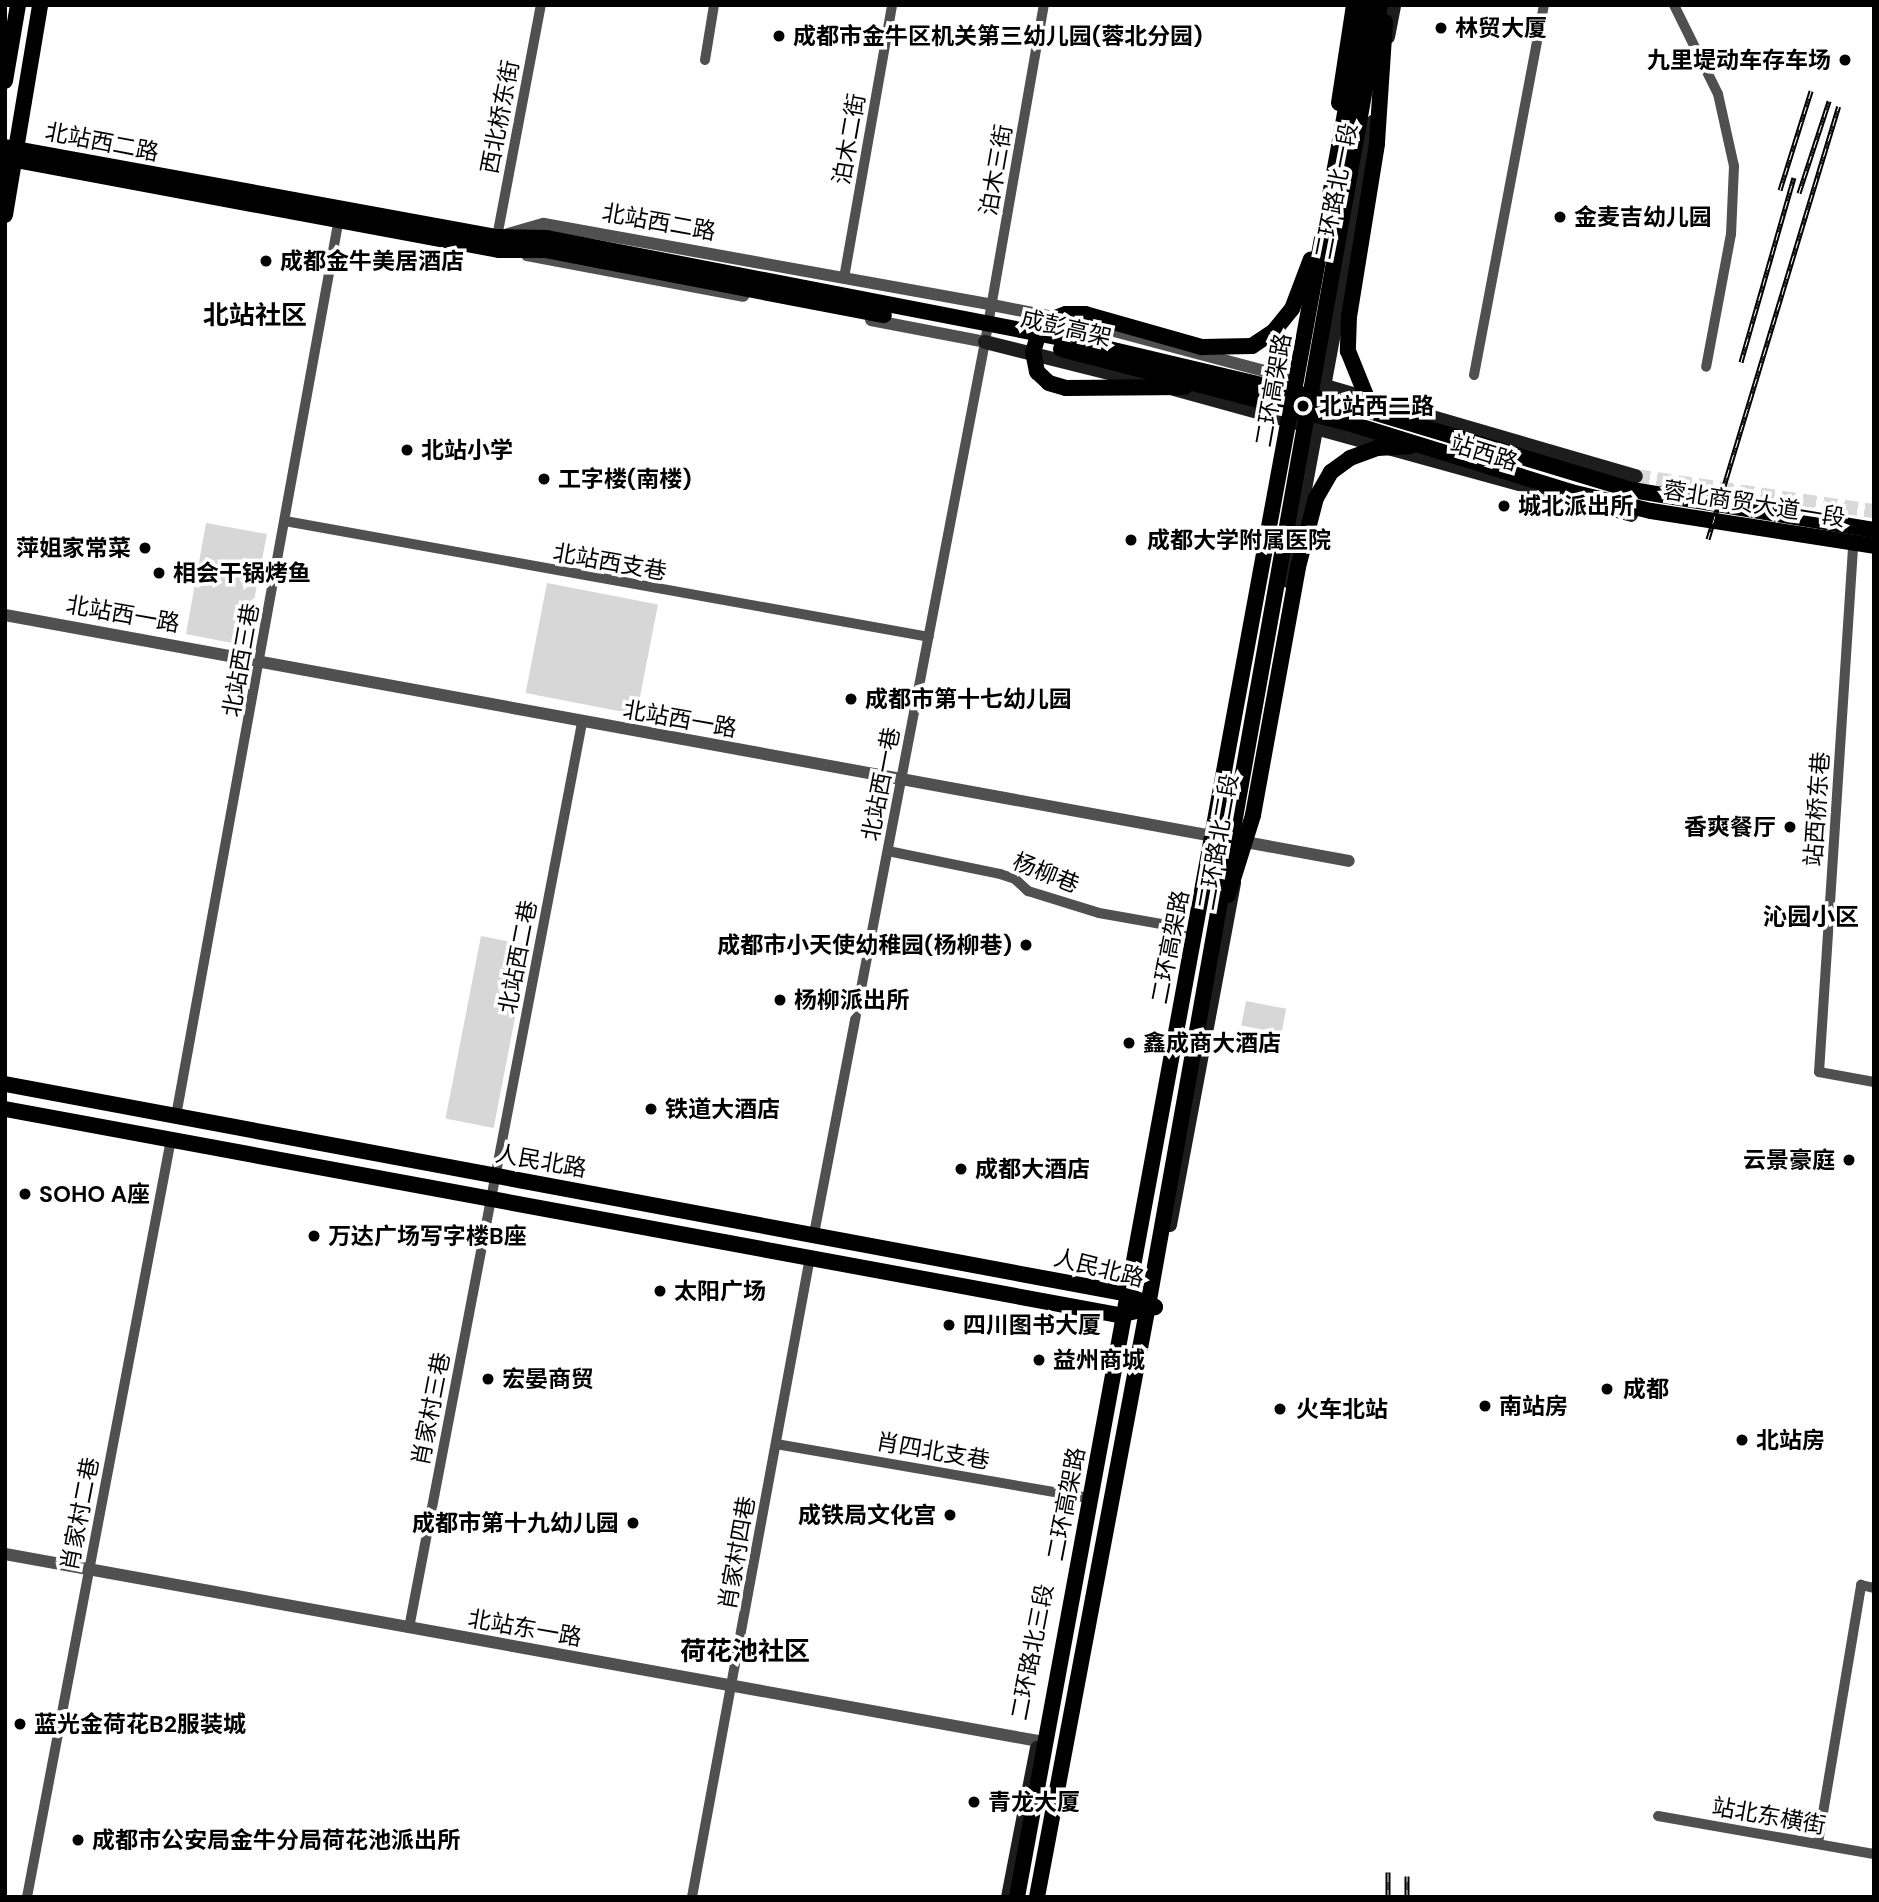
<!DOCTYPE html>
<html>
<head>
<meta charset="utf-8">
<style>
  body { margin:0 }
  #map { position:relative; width:1879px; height:1902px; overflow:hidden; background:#fff; font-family:"DM Sans","Noto Sans SC",sans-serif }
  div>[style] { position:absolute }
  .green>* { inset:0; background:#d7d7d7; transform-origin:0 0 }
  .secondary-tunnel>* { height:14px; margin-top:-7px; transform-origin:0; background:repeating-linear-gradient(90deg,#d9d9d9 0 14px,transparent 0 21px) }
  .minor>* { height:10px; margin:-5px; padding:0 5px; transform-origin:5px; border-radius:5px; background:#505050 }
  .tertiary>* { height:12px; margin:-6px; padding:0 6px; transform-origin:6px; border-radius:6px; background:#505050 }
  .secondary>* { height:14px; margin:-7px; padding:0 7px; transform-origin:7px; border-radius:7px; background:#1d1d1d }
  .primary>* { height:16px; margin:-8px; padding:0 8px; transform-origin:8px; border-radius:8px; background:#000 }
  .trunk>* { height:16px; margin:-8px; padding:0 8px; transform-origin:8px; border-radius:8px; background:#000 }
  .rail>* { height:5px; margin-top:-2.5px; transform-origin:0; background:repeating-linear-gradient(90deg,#fff 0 8px,#000 0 16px); box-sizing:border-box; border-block:2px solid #000 }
  .dots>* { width:19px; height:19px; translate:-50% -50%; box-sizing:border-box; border:4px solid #fff; border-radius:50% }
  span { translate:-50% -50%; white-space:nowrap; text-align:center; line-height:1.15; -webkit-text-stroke:7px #fff; paint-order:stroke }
  .poi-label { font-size:23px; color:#000; font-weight:700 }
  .left { translate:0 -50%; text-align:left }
  .right { translate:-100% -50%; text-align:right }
  .street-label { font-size:23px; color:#000 }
  .neighbourhood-label { font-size:24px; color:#000; font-weight:700 }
  .quarter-label { font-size:26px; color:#000; font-weight:700 }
  .frame { position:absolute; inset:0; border:7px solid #000; pointer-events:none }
</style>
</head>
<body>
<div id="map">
  <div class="green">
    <div style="clip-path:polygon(206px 523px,267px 534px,248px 631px,232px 643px,186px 634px)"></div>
    <div style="left:547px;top:583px;width:113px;height:112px;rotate:11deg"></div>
    <div style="left:481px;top:936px;width:49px;height:186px;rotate:11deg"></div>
    <div style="left:1246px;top:1001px;width:41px;height:25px;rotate:11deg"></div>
  </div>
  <div class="secondary-tunnel">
    <div style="left:1636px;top:476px;width:241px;rotate:8.4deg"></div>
  </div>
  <div class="minor">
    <div style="left:1674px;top:5px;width:99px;rotate:63.7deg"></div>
    <div style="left:1718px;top:94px;width:74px;rotate:77.5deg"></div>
    <div style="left:1734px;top:166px;width:68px;rotate:92.5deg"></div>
    <div style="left:1731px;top:234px;width:135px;rotate:100.6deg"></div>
    <div style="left:705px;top:60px;width:56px;rotate:-80.7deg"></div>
    <div style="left:497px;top:237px;width:236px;rotate:-79.3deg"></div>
    <div style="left:844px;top:278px;width:277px;rotate:-80deg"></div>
    <div style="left:1474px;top:375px;width:377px;rotate:-79.3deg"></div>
    <div style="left:285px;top:521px;width:654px;rotate:10.21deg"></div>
    <div style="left:1853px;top:548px;width:525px;rotate:93.71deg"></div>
    <div style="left:1819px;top:1072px;width:56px;rotate:10.3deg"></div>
    <div style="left:888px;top:851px;width:114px;rotate:11.6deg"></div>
    <div style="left:1000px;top:874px;width:16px;rotate:18deg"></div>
    <div style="left:1015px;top:879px;width:18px;rotate:43deg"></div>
    <div style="left:1028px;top:891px;width:74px;rotate:17.2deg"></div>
    <div style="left:1099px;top:913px;width:92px;rotate:10deg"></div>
    <div style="left:176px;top:1116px;width:913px;rotate:-79.71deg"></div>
    <div style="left:814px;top:1234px;width:908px;rotate:-79.15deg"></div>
    <div style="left:985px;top:342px;width:342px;rotate:-80.1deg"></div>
    <div style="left:776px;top:1444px;width:313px;rotate:9.8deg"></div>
    <div style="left:409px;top:1628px;width:921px;rotate:-79.18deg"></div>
    <div style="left:1658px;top:1816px;width:219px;rotate:10deg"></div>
    <div style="left:1818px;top:1843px;width:262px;rotate:-80.5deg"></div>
    <div style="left:1861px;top:1585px;width:13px;rotate:13deg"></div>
    <div style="left:27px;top:1897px;width:772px;rotate:-79.24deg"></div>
    <div style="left:692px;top:1897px;width:651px;rotate:-79.55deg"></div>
  </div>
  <div class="tertiary">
    <div style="left:508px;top:234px;width:37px;rotate:-16deg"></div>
    <div style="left:544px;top:224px;width:455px;rotate:10.2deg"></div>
    <div style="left:992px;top:305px;width:94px;rotate:11.1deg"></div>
    <div style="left:1084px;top:323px;width:214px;rotate:14.9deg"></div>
    <div style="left:527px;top:255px;width:220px;rotate:10.7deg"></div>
    <div style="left:871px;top:320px;width:116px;rotate:10.9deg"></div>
    <div style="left:5px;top:615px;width:1366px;rotate:10.37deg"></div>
    <div style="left:5px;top:1554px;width:1050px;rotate:10.26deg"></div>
  </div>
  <div class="secondary">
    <div style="left:1388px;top:37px;width:33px;rotate:-79deg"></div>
    <div style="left:985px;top:342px;width:174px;rotate:14deg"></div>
    <div style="left:1315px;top:383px;width:334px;rotate:16.2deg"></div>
    <div style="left:1174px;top:389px;width:474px;rotate:15.4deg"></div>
    <div style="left:1288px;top:581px;width:467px;rotate:-79.5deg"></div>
    <div style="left:1170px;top:1225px;width:348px;rotate:-79.4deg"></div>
    <div style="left:1008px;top:1897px;width:152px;rotate:-79deg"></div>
  </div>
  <div class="primary">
    <div style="left:5px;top:81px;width:77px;rotate:-80.3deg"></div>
    <div style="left:5px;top:147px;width:500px;rotate:10.37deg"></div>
    <div style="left:5px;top:158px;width:502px;rotate:10.55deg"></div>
    <div style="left:5px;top:215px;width:213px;rotate:-80.5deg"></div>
    <div style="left:5px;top:1084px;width:1137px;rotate:10.59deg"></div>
    <div style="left:1123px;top:1293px;width:35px;rotate:24deg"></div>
    <div style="left:5px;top:1109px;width:1133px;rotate:10.48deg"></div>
    <div style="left:1119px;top:1315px;width:37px;rotate:-13deg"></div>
  </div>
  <div class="trunk">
    <div style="left:1385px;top:22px;width:122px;rotate:93.8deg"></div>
    <div style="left:1377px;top:144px;width:174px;rotate:99.2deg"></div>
    <div style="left:1349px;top:316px;width:35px;rotate:92deg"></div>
    <div style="left:1348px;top:351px;width:51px;rotate:68deg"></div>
    <div style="left:1367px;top:398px;width:22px;rotate:34deg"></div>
    <div style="left:1339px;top:103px;width:99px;rotate:-81.3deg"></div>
    <div style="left:497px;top:237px;width:50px;rotate:1.1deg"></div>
    <div style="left:547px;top:238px;width:530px;rotate:10.99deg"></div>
    <div style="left:1067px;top:339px;width:304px;rotate:13.3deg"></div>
    <div style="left:1363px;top:409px;width:281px;rotate:16.8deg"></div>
    <div style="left:1632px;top:490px;width:245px;rotate:9.4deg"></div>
    <div style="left:499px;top:250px;width:46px"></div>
    <div style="left:545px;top:250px;width:345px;rotate:10.9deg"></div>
    <div style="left:1061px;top:349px;width:304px;rotate:14.5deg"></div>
    <div style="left:1355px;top:425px;width:226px;rotate:17.2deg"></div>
    <div style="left:1571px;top:492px;width:82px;rotate:13.4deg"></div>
    <div style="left:1651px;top:511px;width:226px;rotate:8.9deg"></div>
    <div style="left:1185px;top:387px;width:119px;rotate:179.5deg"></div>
    <div style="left:1066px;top:388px;width:18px;rotate:-164deg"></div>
    <div style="left:1049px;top:383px;width:16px;rotate:-137deg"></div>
    <div style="left:1037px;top:372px;width:20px;rotate:-101deg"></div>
    <div style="left:1033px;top:352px;width:21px;rotate:-73deg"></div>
    <div style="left:1039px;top:332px;width:16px;rotate:-47deg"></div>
    <div style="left:1050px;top:320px;width:17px;rotate:-21deg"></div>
    <div style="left:1066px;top:314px;width:19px"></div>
    <div style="left:1085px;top:314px;width:122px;rotate:15.8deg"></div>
    <div style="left:1202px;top:347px;width:50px;rotate:-1.1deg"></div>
    <div style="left:1252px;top:346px;width:27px;rotate:-34deg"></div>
    <div style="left:1274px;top:331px;width:28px;rotate:-51deg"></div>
    <div style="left:1292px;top:309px;width:53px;rotate:-69.2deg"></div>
    <div style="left:1228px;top:895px;width:84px;rotate:-72.6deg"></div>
    <div style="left:1253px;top:815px;width:252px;rotate:-79.7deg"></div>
    <div style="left:1298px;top:567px;width:71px;rotate:-75.4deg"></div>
    <div style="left:1316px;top:498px;width:30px;rotate:-60deg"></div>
    <div style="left:1331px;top:472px;width:24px;rotate:-36deg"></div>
    <div style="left:1350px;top:458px;width:29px;rotate:-20deg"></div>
    <div style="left:1377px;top:448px;width:33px;rotate:-3deg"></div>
    <div style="left:1017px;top:1897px;width:1924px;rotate:-79.58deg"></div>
    <div style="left:1037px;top:1897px;width:607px;rotate:-79.37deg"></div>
    <div style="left:1149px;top:1300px;width:1315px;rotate:-79.89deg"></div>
  </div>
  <div class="rail">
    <div style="left:1780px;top:190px;width:104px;rotate:-72.6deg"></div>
    <div style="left:1799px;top:193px;width:97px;rotate:-71.9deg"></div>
    <div style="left:1741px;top:362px;width:192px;rotate:-74deg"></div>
    <div style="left:1708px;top:539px;width:452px;rotate:-73.2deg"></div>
    <div style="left:1388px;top:1897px;width:25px;rotate:-90deg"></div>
    <div style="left:1407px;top:1897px;width:21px;rotate:-90deg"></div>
  </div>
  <div class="dots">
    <div style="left:1441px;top:28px;background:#000"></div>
    <div style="left:779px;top:36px;background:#000"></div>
    <div style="left:1845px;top:60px;background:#000"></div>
    <div style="left:1560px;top:217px;background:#000"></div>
    <div style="left:266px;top:261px;background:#000"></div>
    <div style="left:1303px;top:406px;background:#000"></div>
    <div style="left:407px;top:450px;background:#000"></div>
    <div style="left:544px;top:479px;background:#000"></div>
    <div style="left:1504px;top:506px;background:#000"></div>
    <div style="left:1131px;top:540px;background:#000"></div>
    <div style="left:145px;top:548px;background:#000"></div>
    <div style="left:159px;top:573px;background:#000"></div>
    <div style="left:851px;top:699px;background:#000"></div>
    <div style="left:1790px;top:827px;background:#000"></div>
    <div style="left:1026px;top:945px;background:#000"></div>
    <div style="left:780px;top:1000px;background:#000"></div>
    <div style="left:1129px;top:1043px;background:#000"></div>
    <div style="left:651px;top:1109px;background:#000"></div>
    <div style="left:1849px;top:1160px;background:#000"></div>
    <div style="left:961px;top:1169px;background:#000"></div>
    <div style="left:25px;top:1194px;background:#000"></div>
    <div style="left:314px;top:1236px;background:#000"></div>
    <div style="left:660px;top:1291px;background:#000"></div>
    <div style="left:949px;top:1325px;background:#000"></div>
    <div style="left:1039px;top:1360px;background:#000"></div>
    <div style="left:488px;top:1379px;background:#000"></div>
    <div style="left:1607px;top:1389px;background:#000"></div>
    <div style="left:1485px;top:1406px;background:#000"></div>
    <div style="left:1280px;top:1409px;background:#000"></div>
    <div style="left:1742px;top:1440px;background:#000"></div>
    <div style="left:950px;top:1515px;background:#000"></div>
    <div style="left:633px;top:1523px;background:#000"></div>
    <div style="left:20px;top:1724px;background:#000"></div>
    <div style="left:974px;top:1802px;background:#000"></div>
    <div style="left:78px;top:1840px;background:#000"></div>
  </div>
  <div class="poi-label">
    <span class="left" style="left:1455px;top:28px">林贸大厦</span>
    <span class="left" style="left:793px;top:36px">成都市金牛区机关第三幼儿园(蓉北分园)</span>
    <span class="right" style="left:1831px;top:60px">九里堤动车存车场</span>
    <span class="left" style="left:1574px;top:217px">金麦吉幼儿园</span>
    <span class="left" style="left:280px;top:261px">成都金牛美居酒店</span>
    <span class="left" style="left:1319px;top:406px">北站西二路</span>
    <span class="left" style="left:421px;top:450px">北站小学</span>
    <span class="left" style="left:558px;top:479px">工字楼(南楼)</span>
    <span class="left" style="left:1518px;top:506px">城北派出所</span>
    <span class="left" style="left:1147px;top:540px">成都大学附属医院</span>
    <span class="right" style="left:131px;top:548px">萍姐家常菜</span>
    <span class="left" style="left:173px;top:573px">相会干锅烤鱼</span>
    <span class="left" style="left:865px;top:699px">成都市第十七幼儿园</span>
    <span class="right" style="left:1776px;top:827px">香爽餐厅</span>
    <span class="right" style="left:1012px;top:945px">成都市小天使幼稚园(杨柳巷)</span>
    <span class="left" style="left:794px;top:1000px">杨柳派出所</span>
    <span class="left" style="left:1143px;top:1043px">鑫成商大酒店</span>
    <span class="left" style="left:665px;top:1109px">铁道大酒店</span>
    <span class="right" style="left:1835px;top:1160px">云景豪庭</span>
    <span class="left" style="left:975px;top:1169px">成都大酒店</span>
    <span class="left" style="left:39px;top:1194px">SOHO A座</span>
    <span class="left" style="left:328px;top:1236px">万达广场写字楼B座</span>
    <span class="left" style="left:674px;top:1291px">太阳广场</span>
    <span class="left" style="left:963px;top:1325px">四川图书大厦</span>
    <span class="left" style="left:1053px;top:1360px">益州商城</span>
    <span class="left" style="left:502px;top:1379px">宏晏商贸</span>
    <span class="left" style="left:1623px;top:1389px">成都</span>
    <span class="left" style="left:1499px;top:1406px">南站房</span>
    <span class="left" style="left:1296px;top:1409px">火车北站</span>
    <span class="left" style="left:1756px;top:1440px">北站房</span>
    <span class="right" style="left:936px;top:1515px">成铁局文化宫</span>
    <span class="right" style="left:619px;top:1523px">成都市第十九幼儿园</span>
    <span class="left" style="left:34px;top:1724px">蓝光金荷花B2服装城</span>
    <span class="left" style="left:988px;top:1802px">青龙大厦</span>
    <span class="left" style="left:92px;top:1840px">成都市公安局金牛分局荷花池派出所</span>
  </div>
  <div class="street-label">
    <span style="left:500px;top:117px;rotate:-79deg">西北桥东街</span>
    <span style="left:849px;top:139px;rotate:-80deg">泊木二街</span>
    <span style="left:102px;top:142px;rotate:11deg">北站西二路</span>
    <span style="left:996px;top:170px;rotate:-80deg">泊木三街</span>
    <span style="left:1336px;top:191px;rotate:-79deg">二环路北一段</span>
    <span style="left:659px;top:222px;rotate:10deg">北站西二路</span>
    <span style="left:1066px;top:328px;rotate:13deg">成彭高架</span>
    <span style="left:1273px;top:390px;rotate:-80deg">二环高架路</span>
    <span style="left:1484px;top:453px;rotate:17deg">站西路</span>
    <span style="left:1754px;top:504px;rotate:9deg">蓉北商贸大道一段</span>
    <span style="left:610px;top:562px;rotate:10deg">北站西支巷</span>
    <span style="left:123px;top:614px;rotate:10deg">北站西一路</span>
    <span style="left:241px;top:660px;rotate:-80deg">北站西三巷</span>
    <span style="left:680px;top:719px;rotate:10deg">北站西一路</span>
    <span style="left:881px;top:784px;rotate:-79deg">北站西一巷</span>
    <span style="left:1817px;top:809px;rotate:-86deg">站西桥东巷</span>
    <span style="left:1218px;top:842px;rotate:-80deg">二环路北二段</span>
    <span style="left:1046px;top:873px;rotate:22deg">杨柳巷</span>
    <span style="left:1170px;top:947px;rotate:-79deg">二环高架路</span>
    <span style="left:518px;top:957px;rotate:-79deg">北站西二巷</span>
    <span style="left:541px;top:1161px;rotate:10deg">人民北路</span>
    <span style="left:1099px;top:1268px;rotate:14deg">人民北路</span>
    <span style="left:431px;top:1409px;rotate:-79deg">肖家村三巷</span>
    <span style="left:933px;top:1451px;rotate:10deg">肖四北支巷</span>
    <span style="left:1066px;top:1504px;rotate:-79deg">二环高架路</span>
    <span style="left:80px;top:1514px;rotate:-79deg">肖家村二巷</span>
    <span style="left:737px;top:1553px;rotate:-80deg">肖家村四巷</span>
    <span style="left:525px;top:1628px;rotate:10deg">北站东一路</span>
    <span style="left:1032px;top:1652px;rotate:-79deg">二环路北三段</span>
    <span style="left:1769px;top:1816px;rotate:10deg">站北东横街</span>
  </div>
  <div class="neighbourhood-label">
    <span style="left:1811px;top:917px">沁园小区</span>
  </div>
  <div class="quarter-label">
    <span style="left:255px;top:316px">北站社区</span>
    <span style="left:745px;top:1652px">荷花池社区</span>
  </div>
  <div class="frame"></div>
</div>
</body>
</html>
